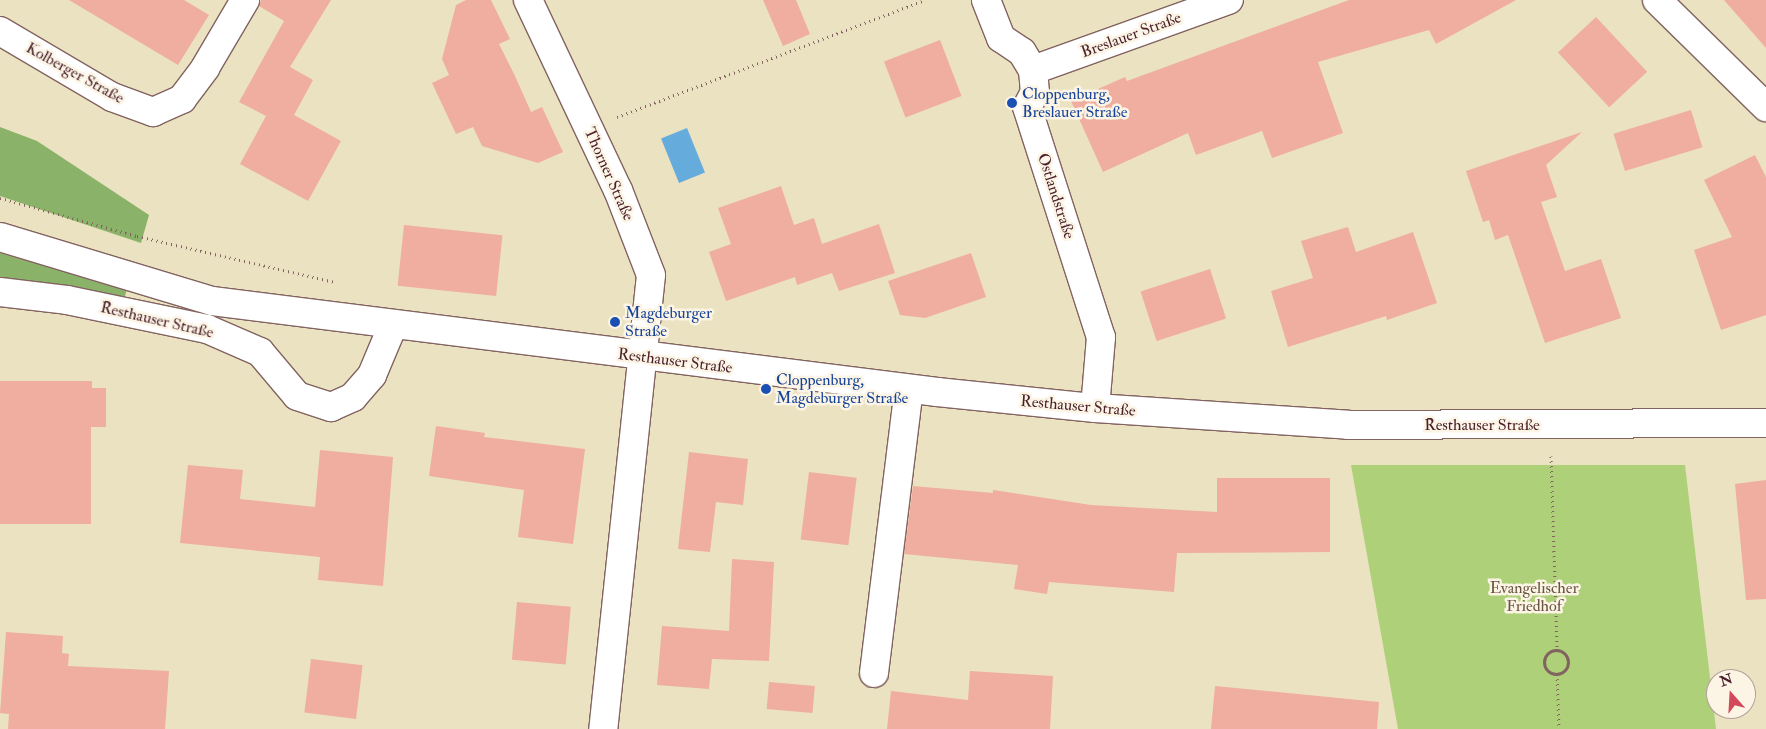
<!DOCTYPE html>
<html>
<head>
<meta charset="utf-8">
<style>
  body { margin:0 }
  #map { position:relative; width:1766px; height:729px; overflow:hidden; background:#ebe2c1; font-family:"IM FELL Double Pica",serif }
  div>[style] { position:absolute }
  .green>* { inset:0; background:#add079 }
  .forest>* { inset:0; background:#8ab269; transform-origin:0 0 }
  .water>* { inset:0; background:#65acdc; transform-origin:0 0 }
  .building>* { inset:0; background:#efaea0; transform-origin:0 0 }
  .path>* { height:3px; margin-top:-1.5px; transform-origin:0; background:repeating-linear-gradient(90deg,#826360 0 1px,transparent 0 5px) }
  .path>.ring { margin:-1.5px; padding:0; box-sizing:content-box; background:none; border:3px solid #826360; border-radius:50% }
  .roads { filter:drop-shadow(1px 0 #826360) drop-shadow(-1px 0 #826360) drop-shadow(0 1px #826360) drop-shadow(0 -1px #826360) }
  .minor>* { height:28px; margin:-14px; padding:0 14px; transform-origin:14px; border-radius:14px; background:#fff }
  .dots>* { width:14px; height:14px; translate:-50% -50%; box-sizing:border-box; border:2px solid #fcf5e5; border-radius:50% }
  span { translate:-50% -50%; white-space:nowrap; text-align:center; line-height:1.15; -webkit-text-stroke:5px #fcf5e5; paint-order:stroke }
  .street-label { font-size:16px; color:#4a1f2b }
  .transit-label { font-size:16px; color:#164399 }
  .left { translate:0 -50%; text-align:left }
  .park-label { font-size:16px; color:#685442 }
  .north { position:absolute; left:1706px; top:669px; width:50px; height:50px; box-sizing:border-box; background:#fcf5e5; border:1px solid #b59f9b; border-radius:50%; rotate:341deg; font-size:14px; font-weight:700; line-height:20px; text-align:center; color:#4a1f2b }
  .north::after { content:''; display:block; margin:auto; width:18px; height:22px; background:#d1495b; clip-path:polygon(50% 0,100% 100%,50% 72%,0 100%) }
</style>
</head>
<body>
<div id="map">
  <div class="green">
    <div style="clip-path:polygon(1351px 465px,1685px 465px,1716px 729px,1398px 729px)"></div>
  </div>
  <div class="forest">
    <div style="clip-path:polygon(0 127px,37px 141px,149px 215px,141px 243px,0 196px)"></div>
    <div style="left:0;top:253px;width:132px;height:28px;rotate:16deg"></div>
  </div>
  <div class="water">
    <div style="left:687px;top:128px;width:48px;height:28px;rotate:68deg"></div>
  </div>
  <div class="building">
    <div style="clip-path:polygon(69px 0,184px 0,209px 15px,178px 65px)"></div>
    <div style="clip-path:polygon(261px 0,331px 0,290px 67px,313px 80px,294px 115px,341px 141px,308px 201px,240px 164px,266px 116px,239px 102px,284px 21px,259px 6px)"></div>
    <div style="clip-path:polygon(466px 0,491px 0,510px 39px,499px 44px,515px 76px,531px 112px,542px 107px,563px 152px,538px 163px,482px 146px,473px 127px,456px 134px,432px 83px,449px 75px,442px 59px,456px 5px)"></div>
    <div style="clip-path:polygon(763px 0,796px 0,810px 34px,783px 46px)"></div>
    <div style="clip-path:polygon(1349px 0,1516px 0,1436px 44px,1429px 30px,1318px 62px,1343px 133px,1272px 158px,1262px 131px,1196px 155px,1188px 133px,1103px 172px,1071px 101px,1125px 77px,1127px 81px)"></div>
    <div style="clip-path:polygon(1724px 0,1766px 0,1766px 48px)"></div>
    <div style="left:1596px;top:17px;width:75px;height:52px;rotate:47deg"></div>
    <div style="left:940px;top:40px;width:60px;height:60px;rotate:69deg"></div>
    <div style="left:1691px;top:110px;width:39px;height:81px;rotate:73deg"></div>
    <div style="clip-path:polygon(1582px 132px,1546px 165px,1557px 197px,1541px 202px,1565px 271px,1601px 259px,1621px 318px,1545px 343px,1508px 235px,1495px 240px,1489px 220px,1483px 222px,1466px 171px)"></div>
    <div style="clip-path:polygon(1755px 155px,1766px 177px,1766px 315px,1721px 330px,1694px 250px,1732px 237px,1704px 180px)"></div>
    <div style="clip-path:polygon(781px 186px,794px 225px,814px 218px,822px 244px,879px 224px,895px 273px,839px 291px,832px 273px,797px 285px,795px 277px,726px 301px,709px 252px,731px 244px,718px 208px)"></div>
    <div style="left:404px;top:225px;width:99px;height:61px;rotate:6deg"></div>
    <div style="clip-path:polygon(1348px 227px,1356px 252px,1413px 232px,1437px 303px,1387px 320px,1386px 316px,1288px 347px,1271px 291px,1313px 278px,1301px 241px)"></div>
    <div style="clip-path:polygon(971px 253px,986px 297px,925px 318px,900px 315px,888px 281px)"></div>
    <div style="left:1210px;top:269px;width:52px;height:73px;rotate:72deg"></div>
    <div style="clip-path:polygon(0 381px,92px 381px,92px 388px,106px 388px,106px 427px,91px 427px,91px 524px,0 524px)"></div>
    <div style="clip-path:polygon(436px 426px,485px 433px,484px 437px,585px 449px,573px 544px,518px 537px,524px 490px,429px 476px)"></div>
    <div style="clip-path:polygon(320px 450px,393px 457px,383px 586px,318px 580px,320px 557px,180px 543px,188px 465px,243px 470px,240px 499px,315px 507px)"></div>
    <div style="clip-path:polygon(689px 452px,748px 459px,743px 505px,716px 502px,710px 552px,678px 549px)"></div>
    <div style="left:809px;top:472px;width:48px;height:68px;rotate:7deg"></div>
    <div style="clip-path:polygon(1217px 478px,1330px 478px,1330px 552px,1177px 553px,1174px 592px,1049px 582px,1047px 594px,1014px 589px,1018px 565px,904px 554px,913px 486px,993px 493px,993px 490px,1091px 505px,1217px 512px)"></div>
    <div style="clip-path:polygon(1766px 480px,1766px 599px,1746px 600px,1735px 484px)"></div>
    <div style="clip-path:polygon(732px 559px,774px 562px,769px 661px,712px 659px,709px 689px,657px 685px,662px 626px,729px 631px)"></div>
    <div style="left:517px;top:602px;width:54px;height:58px;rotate:5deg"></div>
    <div style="clip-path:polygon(6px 632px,63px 636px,62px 653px,69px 654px,68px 666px,169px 671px,165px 729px,8px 729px,9px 714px,0 713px)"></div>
    <div style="left:311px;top:659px;width:52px;height:54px;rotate:7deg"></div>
    <div style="clip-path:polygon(970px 671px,1053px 676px,1050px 729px,887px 729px,891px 691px,968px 700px)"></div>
    <div style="left:769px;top:682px;width:46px;height:27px;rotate:5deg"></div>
    <div style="clip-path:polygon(1215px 686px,1379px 702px,1377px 729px,1211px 729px)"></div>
  </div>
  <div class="path">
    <div style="left:617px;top:117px;width:329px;rotate:-20.8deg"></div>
    <div style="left:0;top:198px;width:142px;rotate:15.5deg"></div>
    <div style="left:137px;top:236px;width:202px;rotate:13.1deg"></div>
    <div style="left:1551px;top:456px;width:194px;rotate:88.2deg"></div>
    <div class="ring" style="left:1544px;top:650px;width:21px;height:21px"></div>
    <div style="left:1557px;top:674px;width:55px;rotate:87.9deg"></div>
  </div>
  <div class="roads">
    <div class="minor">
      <div style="left:528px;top:0;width:210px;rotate:64.7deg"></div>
      <div style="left:618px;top:190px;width:91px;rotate:68.8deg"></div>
      <div style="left:651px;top:275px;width:457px;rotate:96deg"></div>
      <div style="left:986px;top:0;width:41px;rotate:68.5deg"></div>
      <div style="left:1001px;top:38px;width:25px;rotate:34deg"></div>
      <div style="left:1022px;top:52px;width:21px;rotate:59deg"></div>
      <div style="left:1033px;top:70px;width:22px;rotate:85deg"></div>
      <div style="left:1035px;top:92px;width:17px;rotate:118deg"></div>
      <div style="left:1027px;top:107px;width:242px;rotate:72.2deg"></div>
      <div style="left:1101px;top:337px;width:71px;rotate:94.8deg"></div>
      <div style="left:1657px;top:0;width:153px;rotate:44.5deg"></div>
      <div style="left:0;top:31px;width:130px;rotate:30.5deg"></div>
      <div style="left:112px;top:97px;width:44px;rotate:20.1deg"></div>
      <div style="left:153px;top:112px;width:32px;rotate:-24deg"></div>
      <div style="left:182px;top:99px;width:39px;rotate:-53deg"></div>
      <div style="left:205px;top:68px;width:79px;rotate:-59.5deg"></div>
      <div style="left:1033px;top:70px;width:208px;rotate:-19.7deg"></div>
      <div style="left:0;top:237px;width:221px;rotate:16.8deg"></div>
      <div style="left:212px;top:301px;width:731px;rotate:7.15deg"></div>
      <div style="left:937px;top:392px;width:159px;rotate:5.8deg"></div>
      <div style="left:1095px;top:408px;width:254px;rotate:3.8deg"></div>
      <div style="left:1348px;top:425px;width:418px;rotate:-0.3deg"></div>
      <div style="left:0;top:292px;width:67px;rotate:6.8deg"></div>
      <div style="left:67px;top:300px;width:143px;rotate:11.7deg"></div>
      <div style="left:207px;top:329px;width:58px;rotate:23.5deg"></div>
      <div style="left:260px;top:352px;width:57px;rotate:49.9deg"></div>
      <div style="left:297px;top:396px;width:36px;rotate:18deg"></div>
      <div style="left:331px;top:407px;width:24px;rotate:-24deg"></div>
      <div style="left:353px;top:397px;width:29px;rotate:-49deg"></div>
      <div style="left:372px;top:375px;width:54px;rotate:-67.2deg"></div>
      <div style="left:874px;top:673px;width:286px;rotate:-83deg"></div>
    </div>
  </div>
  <div class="dots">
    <div style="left:1012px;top:103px;background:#1a4fb4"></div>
    <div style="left:615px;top:322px;background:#1a4fb4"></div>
    <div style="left:766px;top:389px;background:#1a4fb4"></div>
  </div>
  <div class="street-label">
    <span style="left:1131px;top:35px;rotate:-20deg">Breslauer Straße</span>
    <span style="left:75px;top:73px;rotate:29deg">Kolberger Straße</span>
    <span style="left:609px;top:174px;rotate:66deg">Thorner Straße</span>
    <span style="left:1056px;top:196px;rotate:72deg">Ostlandstraße</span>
    <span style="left:157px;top:320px;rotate:13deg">Resthauser Straße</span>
    <span style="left:675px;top:361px;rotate:7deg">Resthauser Straße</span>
    <span style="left:1078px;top:406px;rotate:5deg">Resthauser Straße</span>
    <span style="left:1482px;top:425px">Resthauser Straße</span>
  </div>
  <div class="transit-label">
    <span class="left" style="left:1022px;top:103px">Cloppenburg,<br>Breslauer Straße</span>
    <span class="left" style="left:625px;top:322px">Magdeburger<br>Straße</span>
    <span class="left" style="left:776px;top:389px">Cloppenburg,<br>Magdeburger Straße</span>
  </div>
  <div class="park-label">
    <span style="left:1534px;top:597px">Evangelischer<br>Friedhof</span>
  </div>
  <div class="north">N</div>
</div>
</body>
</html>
